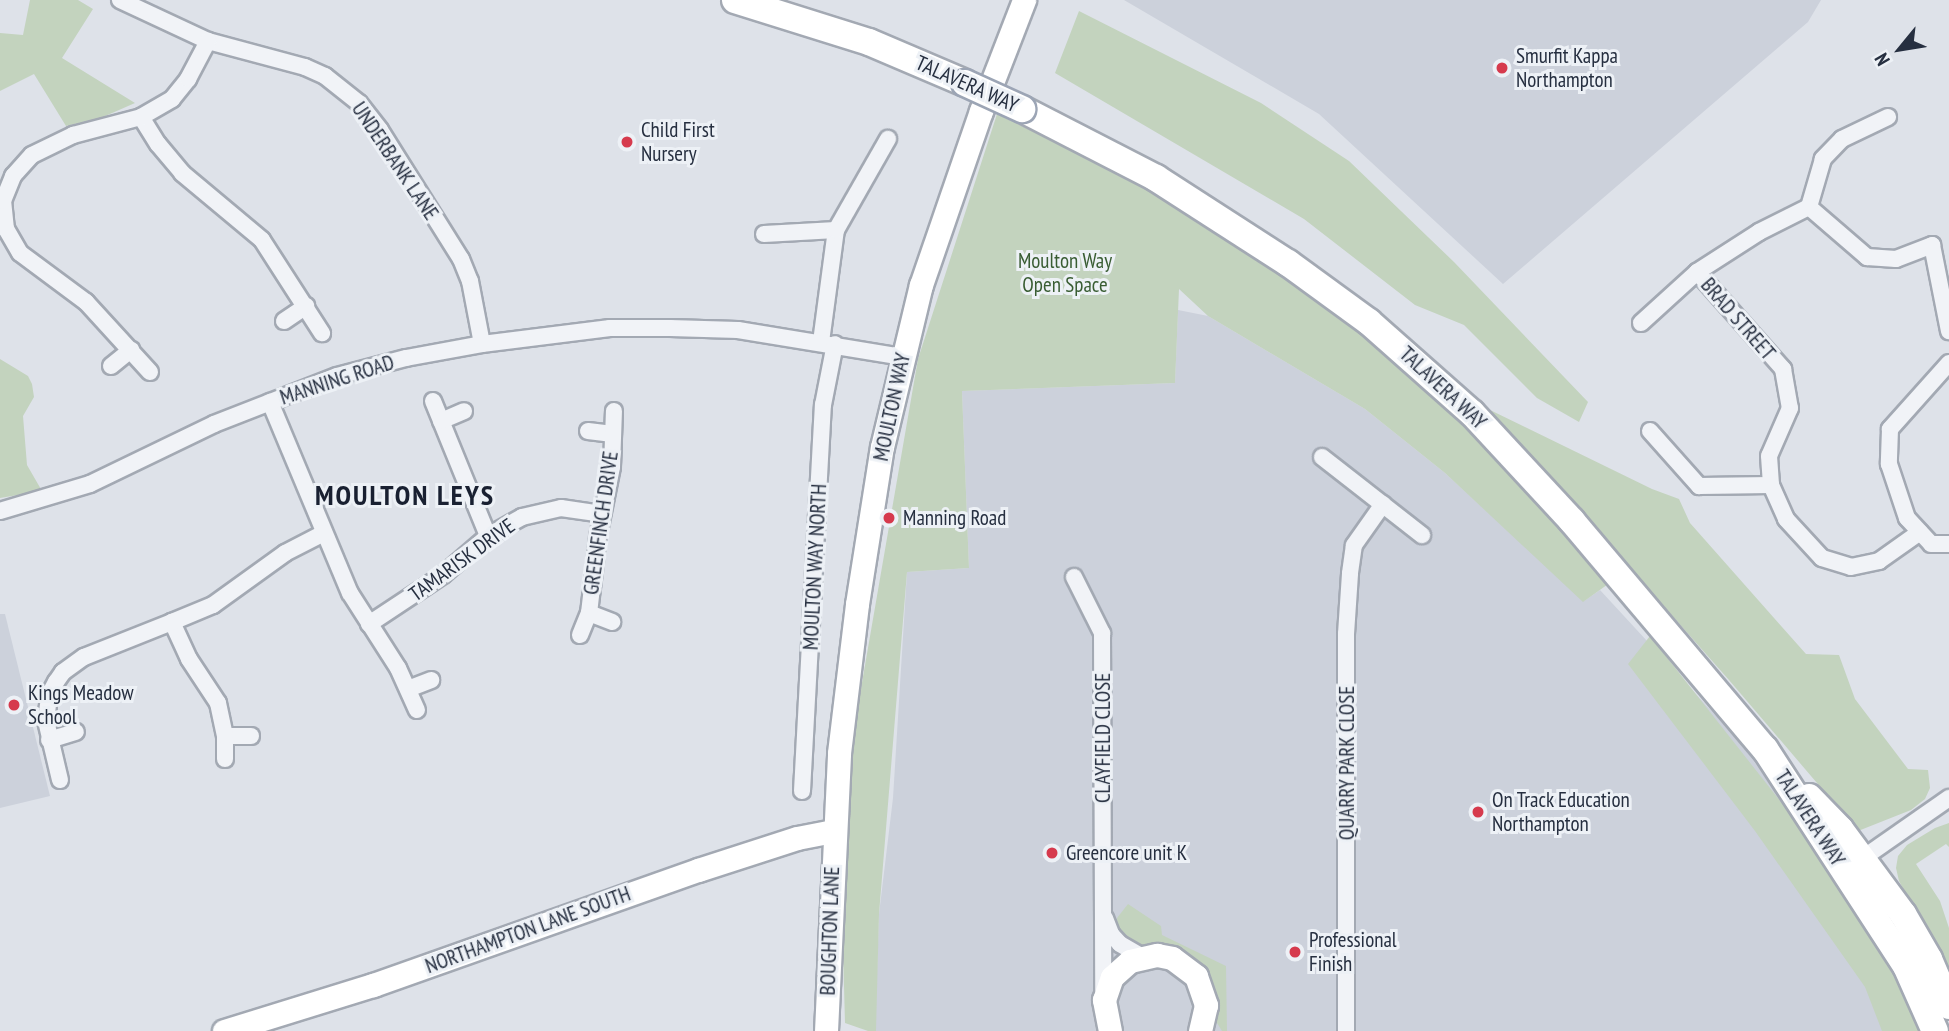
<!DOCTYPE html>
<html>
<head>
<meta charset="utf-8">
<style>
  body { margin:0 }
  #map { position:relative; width:1949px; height:1031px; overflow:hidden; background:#dee2e9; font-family:"PT Sans Narrow",sans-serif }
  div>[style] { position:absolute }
  .built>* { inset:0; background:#ccd1db }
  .green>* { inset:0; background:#c3d3be }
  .roads { filter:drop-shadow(2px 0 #a3a9b3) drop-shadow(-2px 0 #a3a9b3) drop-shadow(0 2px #a3a9b3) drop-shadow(0 -2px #a3a9b3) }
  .street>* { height:16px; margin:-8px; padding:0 8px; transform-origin:8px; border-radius:8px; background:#f1f3f7 }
  .secondary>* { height:23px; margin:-11.5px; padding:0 11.5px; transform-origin:11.5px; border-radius:11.5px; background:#fff }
  .primary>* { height:26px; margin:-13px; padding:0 13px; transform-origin:13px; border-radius:13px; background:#fff }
  .bridges { filter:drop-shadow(2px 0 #9ca5b5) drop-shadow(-2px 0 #9ca5b5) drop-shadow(0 2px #9ca5b5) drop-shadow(0 -2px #9ca5b5) }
  .primary-bridge>* { height:26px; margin:-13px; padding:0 13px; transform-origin:13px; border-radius:13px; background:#fff }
  .dots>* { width:19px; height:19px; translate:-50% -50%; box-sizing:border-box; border:4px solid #edf1f6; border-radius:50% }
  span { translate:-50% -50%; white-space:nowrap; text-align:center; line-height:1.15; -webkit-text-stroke:6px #edf1f6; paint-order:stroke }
  .poi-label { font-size:21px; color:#262f40 }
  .left { translate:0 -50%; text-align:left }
  .street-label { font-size:21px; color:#262f40 }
  .park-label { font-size:21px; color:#395d33 }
  .district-label { font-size:28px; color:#192031; font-weight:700; letter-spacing:2px }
  .north { position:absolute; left:1865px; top:14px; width:70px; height:70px; -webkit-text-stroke:5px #edf1f6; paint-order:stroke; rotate:240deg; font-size:19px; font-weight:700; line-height:28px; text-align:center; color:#262f40 }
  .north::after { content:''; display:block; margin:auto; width:24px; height:32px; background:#262f40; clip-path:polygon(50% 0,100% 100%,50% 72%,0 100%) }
</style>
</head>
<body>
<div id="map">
  <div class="built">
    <div style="clip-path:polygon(1124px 0,1821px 0,1808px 22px,1503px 284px,1319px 114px)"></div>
    <div style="clip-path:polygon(1178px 310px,1208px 316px,1365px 409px,1445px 473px,1584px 601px,1600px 590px,1741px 743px,1890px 953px,1926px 1031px,875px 1031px,879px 914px,893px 798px,907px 572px,969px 568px,962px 391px,1175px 383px)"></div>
    <div style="clip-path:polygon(0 614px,5px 614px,50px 796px,0 808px)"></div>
  </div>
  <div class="green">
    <div style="clip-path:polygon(30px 0,78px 0,93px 9px,62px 58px,135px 103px,103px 117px,66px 126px,34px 74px,0 91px,0 33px,23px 35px)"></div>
    <div style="clip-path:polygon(1079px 11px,1261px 103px,1349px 161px,1454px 262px,1588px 402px,1579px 422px,1537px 398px,1464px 325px,1415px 305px,1304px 219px,1055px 73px)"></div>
    <div style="clip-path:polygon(997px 114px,1149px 188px,1323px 300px,1454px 410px,1611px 582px,1583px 602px,1445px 473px,1365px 409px,1208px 316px,1179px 289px,1175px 383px,962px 391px,969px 568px,907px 572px,879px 914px,876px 1031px,868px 1031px,845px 1023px,842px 913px,855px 723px,918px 359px)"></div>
    <div style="clip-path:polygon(0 359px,28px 376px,32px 384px,34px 397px,23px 416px,27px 465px,42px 491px,0 498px)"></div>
    <div style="clip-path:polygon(1490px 410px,1652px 489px,1679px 499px,1690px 523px,1806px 654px,1839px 655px,1855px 699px,1908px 769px,1928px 770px,1930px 788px,1925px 799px,1911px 810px,1858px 831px,1729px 680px)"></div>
    <div style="clip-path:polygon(1650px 636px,1800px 826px,1890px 953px,1926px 1031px,1882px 1031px,1865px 987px,1755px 831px,1628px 664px)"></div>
    <div style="clip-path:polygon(1949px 823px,1949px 847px,1946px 844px,1916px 864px,1940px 901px,1949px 928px,1949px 973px,1899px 881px,1896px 868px,1898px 856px,1907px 845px,1935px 828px)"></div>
    <div style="clip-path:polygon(1128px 904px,1161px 926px,1162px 935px,1226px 966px,1227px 1031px,1222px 1031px,1217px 1023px,1212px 990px,1139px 952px,1118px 934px,1117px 918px)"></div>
  </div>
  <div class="roads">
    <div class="street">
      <div style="left:120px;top:0;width:97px;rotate:25deg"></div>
      <div style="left:208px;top:41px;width:100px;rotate:15deg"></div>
      <div style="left:305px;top:67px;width:22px;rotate:24deg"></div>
      <div style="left:325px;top:76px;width:43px;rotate:38.5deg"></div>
      <div style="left:359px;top:103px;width:34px;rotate:52deg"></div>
      <div style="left:380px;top:130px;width:152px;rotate:57.9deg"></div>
      <div style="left:461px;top:259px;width:24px;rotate:68deg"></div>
      <div style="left:470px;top:281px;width:64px;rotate:79.2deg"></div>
      <div style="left:141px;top:117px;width:32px;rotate:58deg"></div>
      <div style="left:158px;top:144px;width:38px;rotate:50deg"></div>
      <div style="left:182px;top:173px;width:104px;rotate:39.9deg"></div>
      <div style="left:262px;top:240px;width:111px;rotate:57.2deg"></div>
      <div style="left:1888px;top:117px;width:51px;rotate:154.4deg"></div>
      <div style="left:1842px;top:139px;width:28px;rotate:134deg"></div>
      <div style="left:1823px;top:159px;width:50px;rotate:106.3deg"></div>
      <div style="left:1809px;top:207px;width:77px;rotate:40.8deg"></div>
      <div style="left:1867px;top:257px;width:29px;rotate:4deg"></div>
      <div style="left:1896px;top:259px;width:39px;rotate:-21deg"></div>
      <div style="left:1932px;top:245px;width:88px;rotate:78.8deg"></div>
      <div style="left:764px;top:234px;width:72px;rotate:-3.2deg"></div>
      <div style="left:1697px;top:272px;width:130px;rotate:48.4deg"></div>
      <div style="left:1783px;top:369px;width:40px;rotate:80deg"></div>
      <div style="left:1790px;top:408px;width:52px;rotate:113.6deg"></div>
      <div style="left:1769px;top:456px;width:29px;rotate:86deg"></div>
      <div style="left:1771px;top:485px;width:37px;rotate:66deg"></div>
      <div style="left:1786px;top:519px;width:53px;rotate:47.3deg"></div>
      <div style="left:1822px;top:558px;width:30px;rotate:17deg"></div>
      <div style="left:1851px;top:567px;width:29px;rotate:-12deg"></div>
      <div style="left:1879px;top:561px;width:50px;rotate:-35.3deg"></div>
      <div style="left:284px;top:321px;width:27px;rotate:-34deg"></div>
      <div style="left:1641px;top:323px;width:76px;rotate:-42.3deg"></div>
      <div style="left:1697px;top:272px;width:74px;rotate:-32.8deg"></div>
      <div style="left:1759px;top:232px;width:56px;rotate:-26.6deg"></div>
      <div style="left:821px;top:342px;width:113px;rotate:-82.4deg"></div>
      <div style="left:836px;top:230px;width:105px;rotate:-60.3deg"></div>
      <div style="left:1949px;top:363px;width:89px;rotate:131.8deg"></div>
      <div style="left:1890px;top:429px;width:35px;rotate:92deg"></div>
      <div style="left:1889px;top:464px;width:57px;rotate:71.6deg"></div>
      <div style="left:1907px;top:518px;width:35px;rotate:47deg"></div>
      <div style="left:1931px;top:544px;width:18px"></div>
      <div style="left:111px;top:366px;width:26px;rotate:-39deg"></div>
      <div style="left:150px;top:372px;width:95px;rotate:-132.4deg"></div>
      <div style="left:86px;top:302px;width:82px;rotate:-143.4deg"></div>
      <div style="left:20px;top:253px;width:28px;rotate:-120deg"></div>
      <div style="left:6px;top:229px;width:28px;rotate:-96deg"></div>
      <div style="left:3px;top:201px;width:27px;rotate:-68deg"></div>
      <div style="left:13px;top:176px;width:28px;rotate:-48deg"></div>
      <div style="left:32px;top:155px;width:46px;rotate:-26deg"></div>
      <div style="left:73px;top:135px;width:70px;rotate:-14.8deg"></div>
      <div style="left:141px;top:117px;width:36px;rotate:-30deg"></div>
      <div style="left:172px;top:99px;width:26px;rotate:-51deg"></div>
      <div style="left:188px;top:79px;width:43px;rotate:-62.2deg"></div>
      <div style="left:433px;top:401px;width:146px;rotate:67.8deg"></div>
      <div style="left:270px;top:402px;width:207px;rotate:67.3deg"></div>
      <div style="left:350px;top:593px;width:89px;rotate:57.4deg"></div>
      <div style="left:398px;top:668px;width:46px;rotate:65.7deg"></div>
      <div style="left:441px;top:421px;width:25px;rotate:-23deg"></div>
      <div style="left:588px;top:431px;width:25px;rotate:7deg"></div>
      <div style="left:1650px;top:431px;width:74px;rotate:48.3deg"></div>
      <div style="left:1699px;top:486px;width:72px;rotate:-0.8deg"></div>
      <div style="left:1322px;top:457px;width:127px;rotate:38deg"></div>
      <div style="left:0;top:511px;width:94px;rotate:-16.7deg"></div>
      <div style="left:90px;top:484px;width:138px;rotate:-25.8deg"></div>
      <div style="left:214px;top:424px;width:132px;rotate:-21.3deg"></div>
      <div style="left:337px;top:376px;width:71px;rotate:-14.6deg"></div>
      <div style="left:406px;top:358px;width:77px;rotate:-10.4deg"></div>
      <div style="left:482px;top:344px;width:129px;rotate:-7.1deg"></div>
      <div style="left:610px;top:328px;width:60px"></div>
      <div style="left:670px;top:328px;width:68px;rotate:1.7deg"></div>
      <div style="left:738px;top:330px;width:166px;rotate:9.3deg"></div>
      <div style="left:1074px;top:577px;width:63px;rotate:63.4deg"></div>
      <div style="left:1102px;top:633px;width:357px;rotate:89.8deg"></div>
      <div style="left:589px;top:613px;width:25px;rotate:21deg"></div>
      <div style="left:369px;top:624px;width:89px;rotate:-33.5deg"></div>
      <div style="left:443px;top:575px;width:60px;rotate:-40.9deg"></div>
      <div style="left:488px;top:536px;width:39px;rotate:-29deg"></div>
      <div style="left:522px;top:517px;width:40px;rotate:-13deg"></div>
      <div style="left:561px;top:508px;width:41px;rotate:8.3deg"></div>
      <div style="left:580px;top:635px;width:24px;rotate:-68deg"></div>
      <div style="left:589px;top:613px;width:77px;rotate:-83.2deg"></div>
      <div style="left:598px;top:537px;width:71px;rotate:-78.7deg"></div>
      <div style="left:612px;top:467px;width:56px;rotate:-88deg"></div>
      <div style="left:408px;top:689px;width:25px;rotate:-21deg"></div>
      <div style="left:225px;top:736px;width:26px"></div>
      <div style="left:49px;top:740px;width:28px;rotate:-17deg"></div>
      <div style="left:225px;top:759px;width:23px;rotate:-90deg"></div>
      <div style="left:225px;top:736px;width:34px;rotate:-102deg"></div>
      <div style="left:218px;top:703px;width:53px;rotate:-123.4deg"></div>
      <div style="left:189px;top:659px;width:41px;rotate:-114.7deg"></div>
      <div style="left:172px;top:622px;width:44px;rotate:-22.5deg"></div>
      <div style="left:213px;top:605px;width:89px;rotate:-35.8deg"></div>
      <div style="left:285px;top:553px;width:44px;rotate:-27.1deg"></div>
      <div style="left:60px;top:780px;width:61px;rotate:-103.3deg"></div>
      <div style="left:46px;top:721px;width:26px;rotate:-83deg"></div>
      <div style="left:49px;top:695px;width:15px;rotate:-62deg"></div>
      <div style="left:56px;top:682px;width:12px;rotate:-55deg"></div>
      <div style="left:63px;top:672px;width:26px;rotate:-36deg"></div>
      <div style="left:84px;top:657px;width:95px;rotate:-21.7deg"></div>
      <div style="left:802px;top:791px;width:387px;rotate:-86.9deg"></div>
      <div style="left:823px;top:405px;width:62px;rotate:-78.9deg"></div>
      <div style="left:1863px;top:858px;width:105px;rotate:-34.9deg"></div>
      <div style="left:1105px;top:918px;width:17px;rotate:69deg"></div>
      <div style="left:1111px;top:934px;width:13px;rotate:48deg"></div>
      <div style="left:1120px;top:944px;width:24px;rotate:30deg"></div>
      <div style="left:1346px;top:1031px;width:397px;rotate:-90deg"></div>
      <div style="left:1346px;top:634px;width:61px;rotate:-86.2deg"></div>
      <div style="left:1350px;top:573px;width:28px;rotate:-82deg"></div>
      <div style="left:1354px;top:545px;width:50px;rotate:-54.7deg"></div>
    </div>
    <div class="secondary">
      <div style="left:224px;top:1031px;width:156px;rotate:-17.2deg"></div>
      <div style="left:373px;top:985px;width:345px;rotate:-19.5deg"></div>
      <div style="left:698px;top:870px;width:104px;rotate:-17.9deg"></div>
      <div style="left:797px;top:838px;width:38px;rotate:-11deg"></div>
      <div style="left:826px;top:1031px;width:278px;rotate:-87.3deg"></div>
      <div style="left:839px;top:753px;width:150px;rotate:-83.1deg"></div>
      <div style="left:857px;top:604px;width:159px;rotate:-81deg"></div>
      <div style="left:882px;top:447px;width:167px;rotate:-76.5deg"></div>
      <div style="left:921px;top:285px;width:184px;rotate:-71deg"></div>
      <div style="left:981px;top:111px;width:119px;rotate:-68.8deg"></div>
      <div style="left:1110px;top:1031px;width:32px;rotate:-101deg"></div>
      <div style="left:1104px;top:1000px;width:24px;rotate:-71deg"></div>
      <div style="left:1112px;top:977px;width:24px;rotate:-42deg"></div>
      <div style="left:1130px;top:961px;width:28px;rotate:-13deg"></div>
      <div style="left:1157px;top:955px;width:15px;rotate:11deg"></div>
      <div style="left:1172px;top:958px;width:30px;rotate:37deg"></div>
      <div style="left:1196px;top:976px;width:31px;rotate:71deg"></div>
      <div style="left:1206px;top:1005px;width:27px;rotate:103deg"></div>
    </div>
    <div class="primary">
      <div style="left:735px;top:0;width:140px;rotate:17.4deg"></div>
      <div style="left:869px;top:42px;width:104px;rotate:23.1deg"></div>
      <div style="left:1022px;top:109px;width:151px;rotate:27.2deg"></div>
      <div style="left:1156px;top:178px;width:157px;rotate:32.8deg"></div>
      <div style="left:1288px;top:263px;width:100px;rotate:36.1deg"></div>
      <div style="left:1369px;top:322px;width:137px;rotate:41.5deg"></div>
      <div style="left:1472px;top:413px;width:147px;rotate:47.2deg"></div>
      <div style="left:1572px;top:521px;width:299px;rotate:49.8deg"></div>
      <div style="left:1765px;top:749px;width:259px;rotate:57deg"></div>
      <div style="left:1906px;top:966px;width:71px;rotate:66deg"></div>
      <div style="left:1809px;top:797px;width:45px;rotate:45.9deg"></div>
      <div style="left:1840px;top:829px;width:106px;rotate:53.5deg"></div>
      <div style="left:1903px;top:914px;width:52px;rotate:60deg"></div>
      <div style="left:1929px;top:959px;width:51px;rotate:66.9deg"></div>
    </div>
  </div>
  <div class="bridges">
    <div class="primary-bridge">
      <div style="left:965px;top:83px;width:63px;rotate:24.5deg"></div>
    </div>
  </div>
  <div class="dots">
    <div style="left:1502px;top:68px;background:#d63a4d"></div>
    <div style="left:627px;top:142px;background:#d63a4d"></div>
    <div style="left:889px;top:518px;background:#d63a4d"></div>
    <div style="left:14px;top:705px;background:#d63a4d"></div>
    <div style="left:1478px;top:812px;background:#d63a4d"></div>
    <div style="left:1052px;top:853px;background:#d63a4d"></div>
    <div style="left:1295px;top:952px;background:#d63a4d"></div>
  </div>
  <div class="poi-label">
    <span class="left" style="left:1516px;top:68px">Smurfit Kappa<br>Northampton</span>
    <span class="left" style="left:641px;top:142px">Child First<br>Nursery</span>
    <span class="left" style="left:903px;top:518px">Manning Road</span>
    <span class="left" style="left:28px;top:705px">Kings Meadow<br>School</span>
    <span class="left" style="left:1492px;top:812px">On Track Education<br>Northampton</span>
    <span class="left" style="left:1066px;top:853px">Greencore unit K</span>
    <span class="left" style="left:1309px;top:952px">Professional<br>Finish</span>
  </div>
  <div class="street-label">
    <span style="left:967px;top:84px;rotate:24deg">TALAVERA WAY</span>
    <span style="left:395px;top:161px;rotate:56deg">UNDERBANK LANE</span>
    <span style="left:1738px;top:319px;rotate:49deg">BRAD STREET</span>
    <span style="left:337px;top:380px;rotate:-18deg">MANNING ROAD</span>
    <span style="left:1443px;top:388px;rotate:43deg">TALAVERA WAY</span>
    <span style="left:892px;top:407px;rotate:-78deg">MOULTON WAY</span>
    <span style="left:601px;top:523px;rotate:-82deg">GREENFINCH DRIVE</span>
    <span style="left:462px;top:560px;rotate:-36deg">TAMARISK DRIVE</span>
    <span style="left:815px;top:567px;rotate:-87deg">MOULTON WAY NORTH</span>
    <span style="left:1103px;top:738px;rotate:-90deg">CLAYFIELD CLOSE</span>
    <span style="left:1347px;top:763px;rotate:-90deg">QUARRY PARK CLOSE</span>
    <span style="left:1810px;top:818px;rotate:57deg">TALAVERA WAY</span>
    <span style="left:528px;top:930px;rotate:-20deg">NORTHAMPTON LANE SOUTH</span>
    <span style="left:830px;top:931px;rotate:-88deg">BOUGHTON LANE</span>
  </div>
  <div class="park-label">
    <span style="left:1065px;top:273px">Moulton Way<br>Open Space</span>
  </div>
  <div class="district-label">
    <span style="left:405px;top:495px">MOULTON LEYS</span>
  </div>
  <div class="north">N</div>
</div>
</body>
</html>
